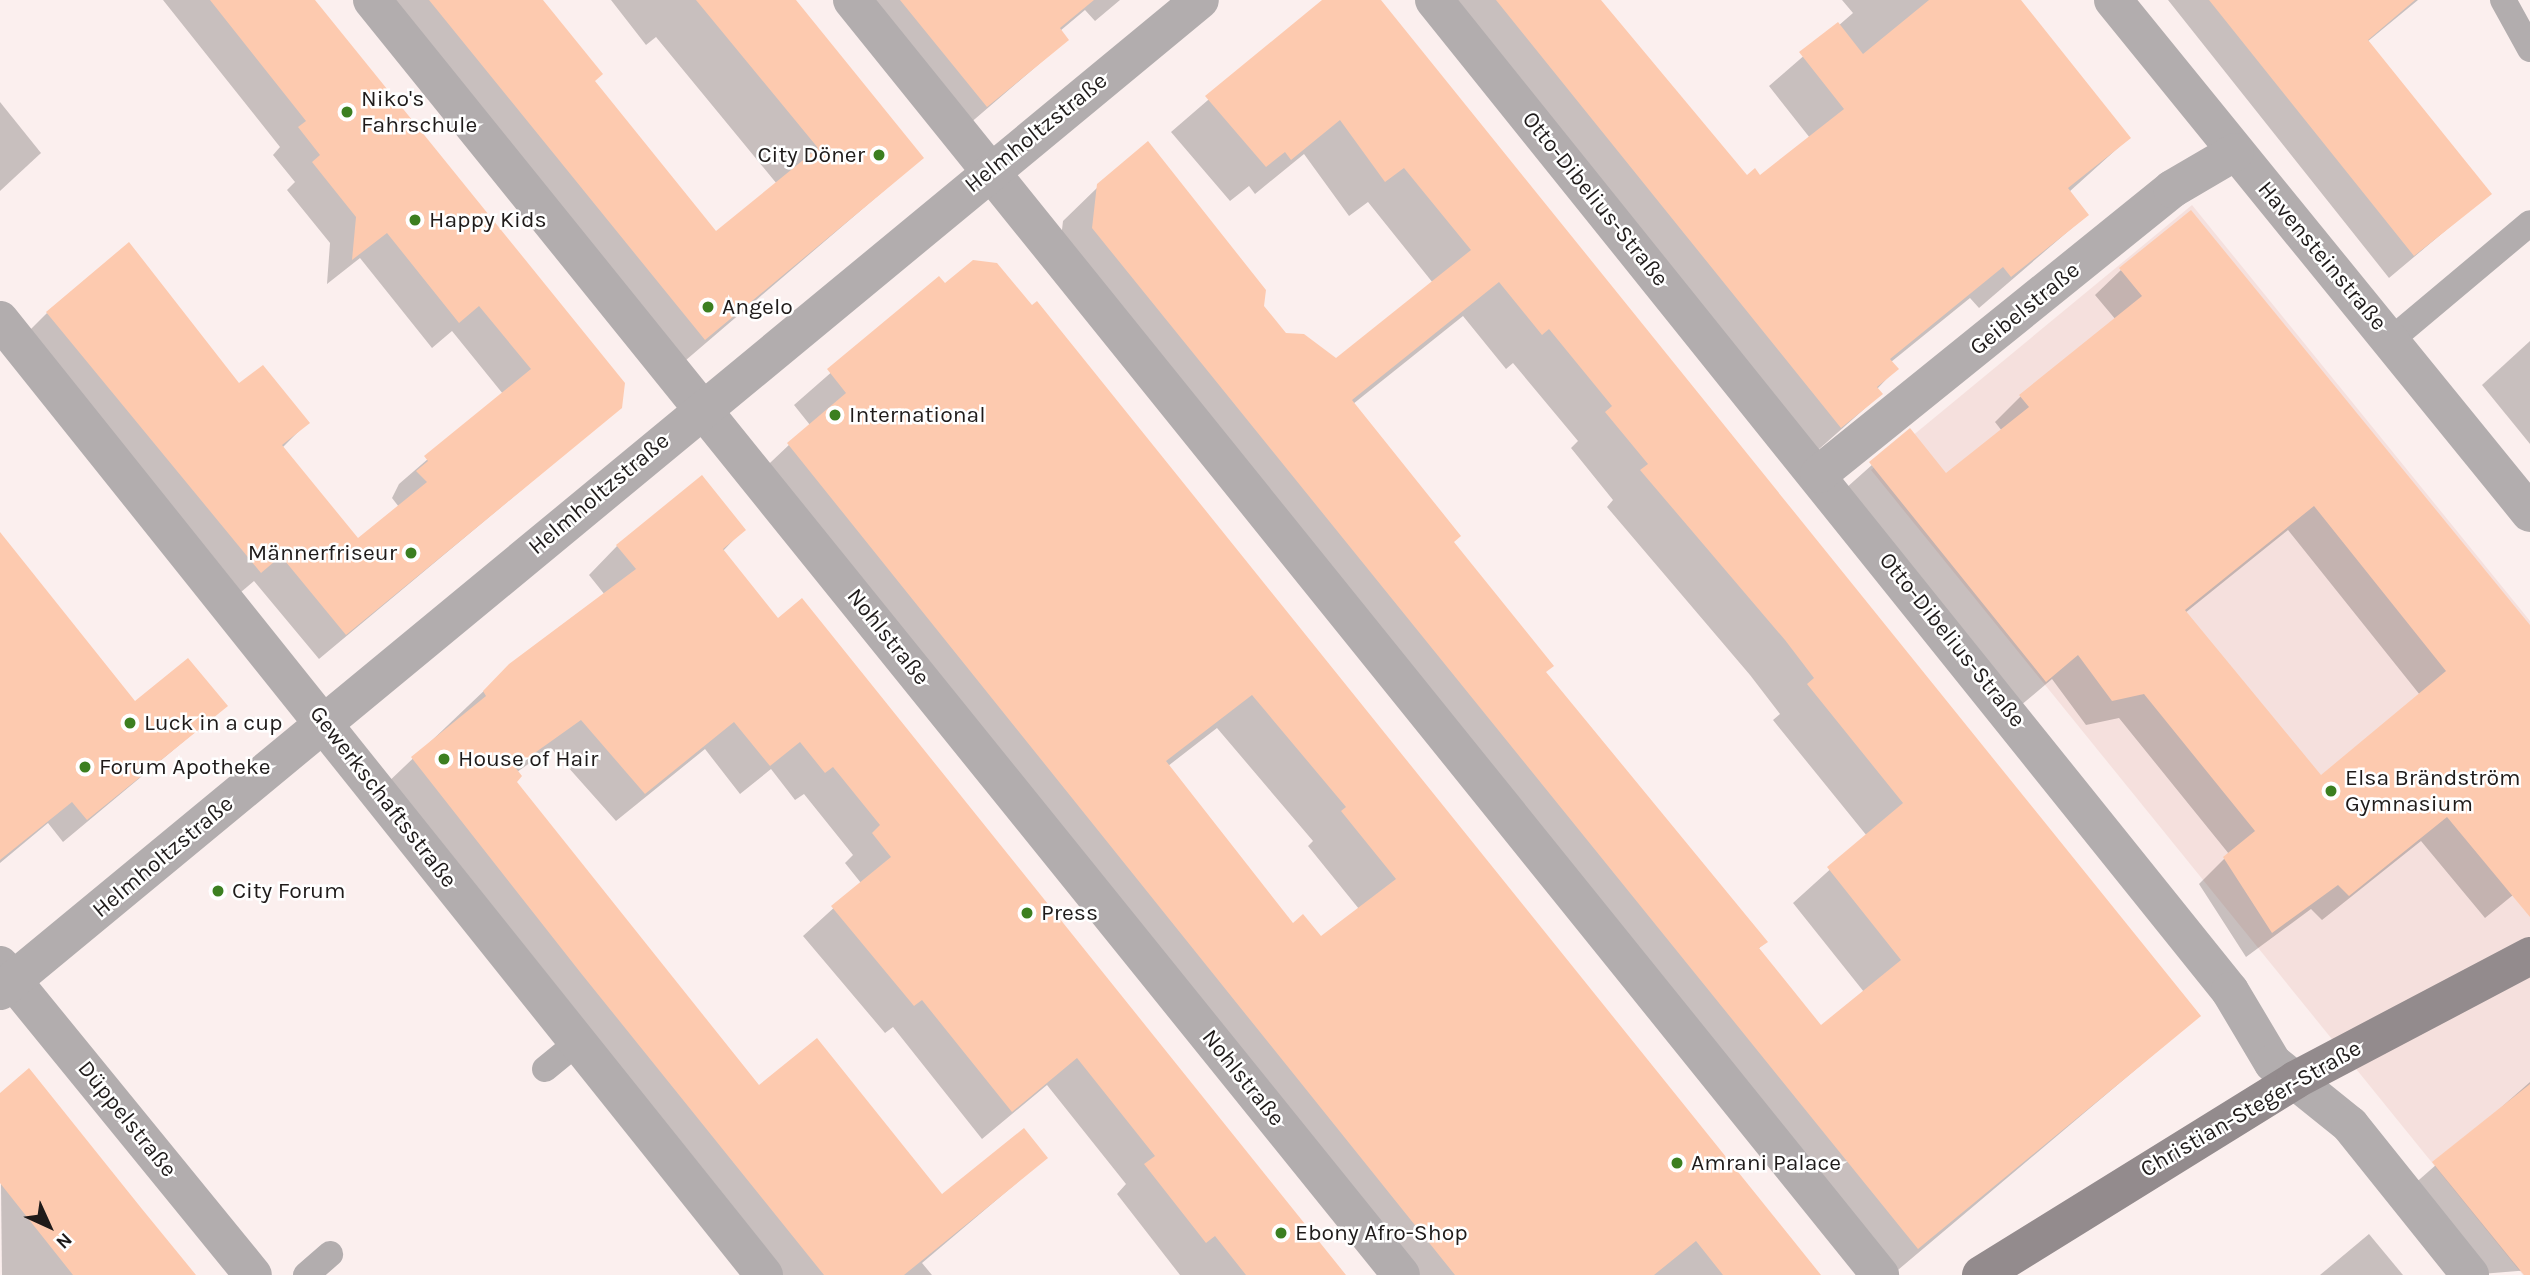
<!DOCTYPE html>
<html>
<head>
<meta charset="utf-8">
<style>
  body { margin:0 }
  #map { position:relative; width:2530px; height:1275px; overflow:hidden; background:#fbefee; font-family:Karla,sans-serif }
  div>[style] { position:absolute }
  .built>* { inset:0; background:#f5e0dd }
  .shadow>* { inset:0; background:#0003 }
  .building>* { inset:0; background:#fdcaaf }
  .lane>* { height:26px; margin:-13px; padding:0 13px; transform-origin:13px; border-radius:13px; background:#b2adae }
  .street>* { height:38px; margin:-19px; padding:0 19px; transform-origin:19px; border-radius:19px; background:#b2adae }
  .secondary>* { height:38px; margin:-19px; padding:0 19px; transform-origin:19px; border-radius:19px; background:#938b8d }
  .dots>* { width:19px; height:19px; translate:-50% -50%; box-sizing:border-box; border:4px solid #fff; border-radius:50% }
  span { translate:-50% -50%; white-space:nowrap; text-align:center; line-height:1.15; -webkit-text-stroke:5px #fff; paint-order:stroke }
  .poi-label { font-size:23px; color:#1f1b1a }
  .left { translate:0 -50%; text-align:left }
  .right { translate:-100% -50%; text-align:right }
  .street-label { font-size:23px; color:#1f1b1a }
  .north { position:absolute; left:14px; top:1191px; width:70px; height:70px; -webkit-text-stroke:5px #fff; paint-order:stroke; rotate:135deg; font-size:19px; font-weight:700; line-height:28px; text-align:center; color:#1f1b1a }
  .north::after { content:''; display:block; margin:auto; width:24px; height:32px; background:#1f1b1a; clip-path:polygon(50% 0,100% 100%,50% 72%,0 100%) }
</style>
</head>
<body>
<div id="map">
  <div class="built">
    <div style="clip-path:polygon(2192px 205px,2530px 621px,2530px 1275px,2523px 1275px,1871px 470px)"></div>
  </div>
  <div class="shadow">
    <div style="clip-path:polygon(163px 0,313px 0,621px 407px,319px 659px,254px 581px,234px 598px,21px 339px,47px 313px,238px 386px,307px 423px,282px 448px,358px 540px,399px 507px,392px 498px,399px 484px,503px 394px,452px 331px,432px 348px,360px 258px,327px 284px,330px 243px,287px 190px,295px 182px,273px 155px,280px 147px)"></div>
    <div style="clip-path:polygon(359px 0,542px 0,593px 81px,716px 234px,777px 184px,656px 37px,646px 45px,611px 0,794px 0,922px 158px,665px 378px)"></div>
    <div style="clip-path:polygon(854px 0,1120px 0,1095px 21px,1085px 10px,1060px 31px,1067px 40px,961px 131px)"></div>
    <div style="clip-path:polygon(evenodd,1324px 0,1379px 0,2199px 1016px,1892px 1275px,1058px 264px,1063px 221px,1099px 186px,1262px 306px,1285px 335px,1336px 361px,1433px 283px,1368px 202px,1349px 216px,1304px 154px,1255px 194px,1249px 186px,1230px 201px,1171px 132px,1324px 0,1463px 316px,1506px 369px,1513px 363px,1578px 441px,1571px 448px,1613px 500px,1607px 507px,1750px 675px,1780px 714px,1773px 720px,1867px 836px,1793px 903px,1864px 992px,1821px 1028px,1758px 949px,1766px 942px,1544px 673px,1353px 404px,1463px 316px)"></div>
    <div style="clip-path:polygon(1439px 0,1600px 0,1747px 177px,1759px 177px,1810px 138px,1769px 86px,1853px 13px,1842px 0,2017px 0,2129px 138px,2069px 192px,2087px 215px,1979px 308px,1970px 298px,1891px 362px,1896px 369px,1877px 389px,1881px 394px,1809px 458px)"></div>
    <div style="clip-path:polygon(2168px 0,2418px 0,2367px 42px,2489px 194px,2389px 278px)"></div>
    <div style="clip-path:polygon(0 102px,41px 153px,0 191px)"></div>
    <div style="clip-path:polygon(evenodd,2121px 270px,2530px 627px,2530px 881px,2485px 918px,2421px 841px,2322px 920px,2311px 909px,2246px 957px,2199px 884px,2229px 854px,2119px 718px,2086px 725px,2052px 679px,2020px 706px,1845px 489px,1910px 431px,1946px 476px,2002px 431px,1995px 422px,2021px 396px,2116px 320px,2095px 295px,2121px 270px,2288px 530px,2420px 695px,2321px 777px,2185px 613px,2288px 530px)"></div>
    <div style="clip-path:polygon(evenodd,939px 278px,944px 285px,1819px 1275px,1393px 1275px,753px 479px,810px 425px,794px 405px,939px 278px,1217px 728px,1313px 841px,1308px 846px,1359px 909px,1321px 939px,1293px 925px,1168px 766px,1217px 728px)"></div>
    <div style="clip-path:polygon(2530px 341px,2530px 444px,2482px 385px)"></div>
    <div style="clip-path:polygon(743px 530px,723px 551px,778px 620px,1342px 1275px,1180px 1275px,1117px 1194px,1126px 1184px,1047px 1085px,982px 1139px,893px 1027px,885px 1033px,803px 936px,861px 883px,845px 863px,853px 855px,804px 794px,795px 800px,771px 769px,740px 794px,705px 749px,616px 821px,551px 748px,517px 772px,514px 782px,759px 1087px,942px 1196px,1046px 1158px,922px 1263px,932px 1275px,774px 1275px,383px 787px,510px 666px,605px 595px,589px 575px,617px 546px)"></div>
    <div style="clip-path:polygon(0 537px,135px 703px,226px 706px,63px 842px,48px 823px,0 863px)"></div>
    <div style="clip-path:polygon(2530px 1082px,2530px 1270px,2469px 1275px,2403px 1194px)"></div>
    <div style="clip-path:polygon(0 1095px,194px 1275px,2px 1275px)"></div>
    <div style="clip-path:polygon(2369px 1234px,2403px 1275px,2320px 1275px)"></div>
  </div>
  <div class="building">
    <div style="clip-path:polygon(210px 0,315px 0,625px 383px,622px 408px,346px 635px,281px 556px,261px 573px,46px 312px,129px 242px,239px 383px,263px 365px,310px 423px,282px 445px,358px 538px,427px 482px,416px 471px,428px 461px,424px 456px,531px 369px,479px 306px,459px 323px,387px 233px,352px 260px,356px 217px,312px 162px,320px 155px,298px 127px,306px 121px)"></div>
    <div style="clip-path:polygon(429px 0,543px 0,603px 74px,595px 81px,716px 231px,818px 148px,696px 0,796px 0,924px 158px,705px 340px)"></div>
    <div style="clip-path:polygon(900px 0,1094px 0,1060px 28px,1069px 40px,987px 107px)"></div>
    <div style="clip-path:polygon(evenodd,1322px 0,1381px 0,2201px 1016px,1918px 1249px,1092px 228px,1097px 184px,1148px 141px,1266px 290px,1264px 306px,1286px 333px,1304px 334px,1336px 358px,1471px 250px,1404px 168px,1385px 182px,1340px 120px,1291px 160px,1285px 152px,1266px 167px,1205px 96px,1322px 0,1499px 282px,1542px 335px,1549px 329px,1612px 406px,1605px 412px,1648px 464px,1640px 470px,1785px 640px,1814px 678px,1807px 684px,1903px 803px,1827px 867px,1901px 960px,1821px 1025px,1759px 948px,1768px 942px,1546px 672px,1554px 666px,1454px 542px,1461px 536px,1352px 400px,1499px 282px)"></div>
    <div style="clip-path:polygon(1496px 0,1601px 0,1747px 175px,1755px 168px,1760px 175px,1844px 109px,1799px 52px,1838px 22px,1863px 54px,1929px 0,2021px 0,2131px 138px,2068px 188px,2089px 215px,2011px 277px,2003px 267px,1890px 359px,1899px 369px,1877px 387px,1883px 394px,1841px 428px)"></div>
    <div style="clip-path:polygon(2209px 0,2415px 0,2368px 40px,2492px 194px,2414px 256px)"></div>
    <div style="clip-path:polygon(evenodd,2191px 210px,2530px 625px,2530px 917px,2447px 817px,2349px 896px,2338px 885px,2272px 933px,2223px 857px,2255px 831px,2144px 694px,2112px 701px,2078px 655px,2046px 682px,1869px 462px,1910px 428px,1946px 473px,2029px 407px,2019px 395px,2142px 296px,2119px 268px,2191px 210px,2314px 506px,2446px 671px,2321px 775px,2185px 610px,2314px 506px)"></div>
    <div style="clip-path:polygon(evenodd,973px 260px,997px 263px,1032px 305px,1037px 301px,1821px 1275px,1723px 1275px,1696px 1241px,1654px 1275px,1455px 1275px,787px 443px,846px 393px,827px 369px,939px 276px,945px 283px,973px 260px,1252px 695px,1346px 807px,1341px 811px,1396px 879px,1321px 936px,1303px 914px,1293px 923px,1166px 761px,1252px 695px)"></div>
    <div style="clip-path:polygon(702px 475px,746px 530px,723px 549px,778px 618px,802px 598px,1346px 1275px,1246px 1275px,1215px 1236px,1206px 1243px,1144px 1164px,1155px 1156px,1077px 1058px,1012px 1112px,922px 1000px,914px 1006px,831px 906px,891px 857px,872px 833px,880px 825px,833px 767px,825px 773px,800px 742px,770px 766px,734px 722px,645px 794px,581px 720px,515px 767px,522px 776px,517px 782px,759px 1085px,817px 1038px,942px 1194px,1024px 1128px,1048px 1158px,904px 1275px,824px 1275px,580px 972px,411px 757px,486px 696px,483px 691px,509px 664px,636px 569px,616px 545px)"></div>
    <div style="clip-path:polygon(0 532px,135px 701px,188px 658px,228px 706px,87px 820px,72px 802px,0 860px)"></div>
    <div style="clip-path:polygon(29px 1068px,142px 1209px,196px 1275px,73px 1275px,0 1183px,0 1093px)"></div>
    <div style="clip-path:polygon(2530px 1084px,2530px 1275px,2524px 1275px,2432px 1162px)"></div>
  </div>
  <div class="lane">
    <div style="left:2503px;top:0;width:56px;rotate:61.1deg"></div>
    <div style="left:2392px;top:339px;width:180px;rotate:-40deg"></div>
    <div style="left:545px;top:1069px;width:43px;rotate:-39.3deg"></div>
    <div style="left:306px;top:1275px;width:32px;rotate:-41deg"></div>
  </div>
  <div class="street">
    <div style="left:372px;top:0;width:1638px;rotate:51.09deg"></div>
    <div style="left:852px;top:0;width:1638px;rotate:51.12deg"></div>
    <div style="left:1434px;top:0;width:1271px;rotate:51.23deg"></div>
    <div style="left:2230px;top:991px;width:84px;rotate:59.2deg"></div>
    <div style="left:2273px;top:1063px;width:99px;rotate:38.8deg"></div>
    <div style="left:2350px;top:1125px;width:192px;rotate:51.3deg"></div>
    <div style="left:2113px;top:0;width:661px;rotate:50.89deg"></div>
    <div style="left:0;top:320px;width:1223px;rotate:51.34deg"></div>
    <div style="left:1819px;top:474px;width:454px;rotate:-38.9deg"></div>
    <div style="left:2172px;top:189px;width:73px;rotate:-30.4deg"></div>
    <div style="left:0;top:965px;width:400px;rotate:50.8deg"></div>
    <div style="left:0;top:991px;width:1556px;rotate:-39.55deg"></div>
  </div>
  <div class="secondary">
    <div style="left:1981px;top:1275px;width:370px;rotate:-31.8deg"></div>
    <div style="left:2295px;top:1080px;width:266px;rotate:-27.8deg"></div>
  </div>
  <div class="dots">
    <div style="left:347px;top:112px;background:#3c7f20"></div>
    <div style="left:879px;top:155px;background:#3c7f20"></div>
    <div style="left:415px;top:220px;background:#3c7f20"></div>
    <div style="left:708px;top:307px;background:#3c7f20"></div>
    <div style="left:835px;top:415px;background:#3c7f20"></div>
    <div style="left:411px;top:553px;background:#3c7f20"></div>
    <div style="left:130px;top:723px;background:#3c7f20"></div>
    <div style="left:444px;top:759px;background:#3c7f20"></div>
    <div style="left:85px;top:767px;background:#3c7f20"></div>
    <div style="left:2331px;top:791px;background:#3c7f20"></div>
    <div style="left:218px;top:891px;background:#3c7f20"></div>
    <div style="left:1027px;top:913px;background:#3c7f20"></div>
    <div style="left:1677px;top:1163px;background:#3c7f20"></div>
    <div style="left:1281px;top:1233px;background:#3c7f20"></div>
  </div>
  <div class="poi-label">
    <span class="left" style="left:361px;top:112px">Niko's<br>Fahrschule</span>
    <span class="right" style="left:865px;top:155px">City Döner</span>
    <span class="left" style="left:429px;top:220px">Happy Kids</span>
    <span class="left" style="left:722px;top:307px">Angelo</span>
    <span class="left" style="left:849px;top:415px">International</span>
    <span class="right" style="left:397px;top:553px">Männerfriseur</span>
    <span class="left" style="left:144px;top:723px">Luck in a cup</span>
    <span class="left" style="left:458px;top:759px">House of Hair</span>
    <span class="left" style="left:99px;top:767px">Forum Apotheke</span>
    <span class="left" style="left:2345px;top:791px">Elsa Brändström<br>Gymnasium</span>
    <span class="left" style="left:232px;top:891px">City Forum</span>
    <span class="left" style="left:1041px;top:913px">Press</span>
    <span class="left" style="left:1691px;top:1163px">Amrani Palace</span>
    <span class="left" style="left:1295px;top:1233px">Ebony Afro-Shop</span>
  </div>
  <div class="street-label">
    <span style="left:1036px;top:133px;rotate:-39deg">Helmholtzstraße</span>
    <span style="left:1595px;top:199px;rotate:51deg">Otto-Dibelius-Straße</span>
    <span style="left:2322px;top:256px;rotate:50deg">Havensteinstraße</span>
    <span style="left:2025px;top:309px;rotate:-39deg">Geibelstraße</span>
    <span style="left:599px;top:494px;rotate:-40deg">Helmholtzstraße</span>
    <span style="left:888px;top:637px;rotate:51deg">Nohlstraße</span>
    <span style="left:1952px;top:640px;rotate:51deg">Otto-Dibelius-Straße</span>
    <span style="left:383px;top:797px;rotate:52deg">Gewerkschaftsstraße</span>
    <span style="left:163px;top:857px;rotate:-40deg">Helmholtzstraße</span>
    <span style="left:1243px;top:1078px;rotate:51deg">Nohlstraße</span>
    <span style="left:2251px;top:1109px;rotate:-30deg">Christian-Steger-Straße</span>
    <span style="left:127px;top:1119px;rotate:51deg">Düppelstraße</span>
  </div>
  <div class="north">N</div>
</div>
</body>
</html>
